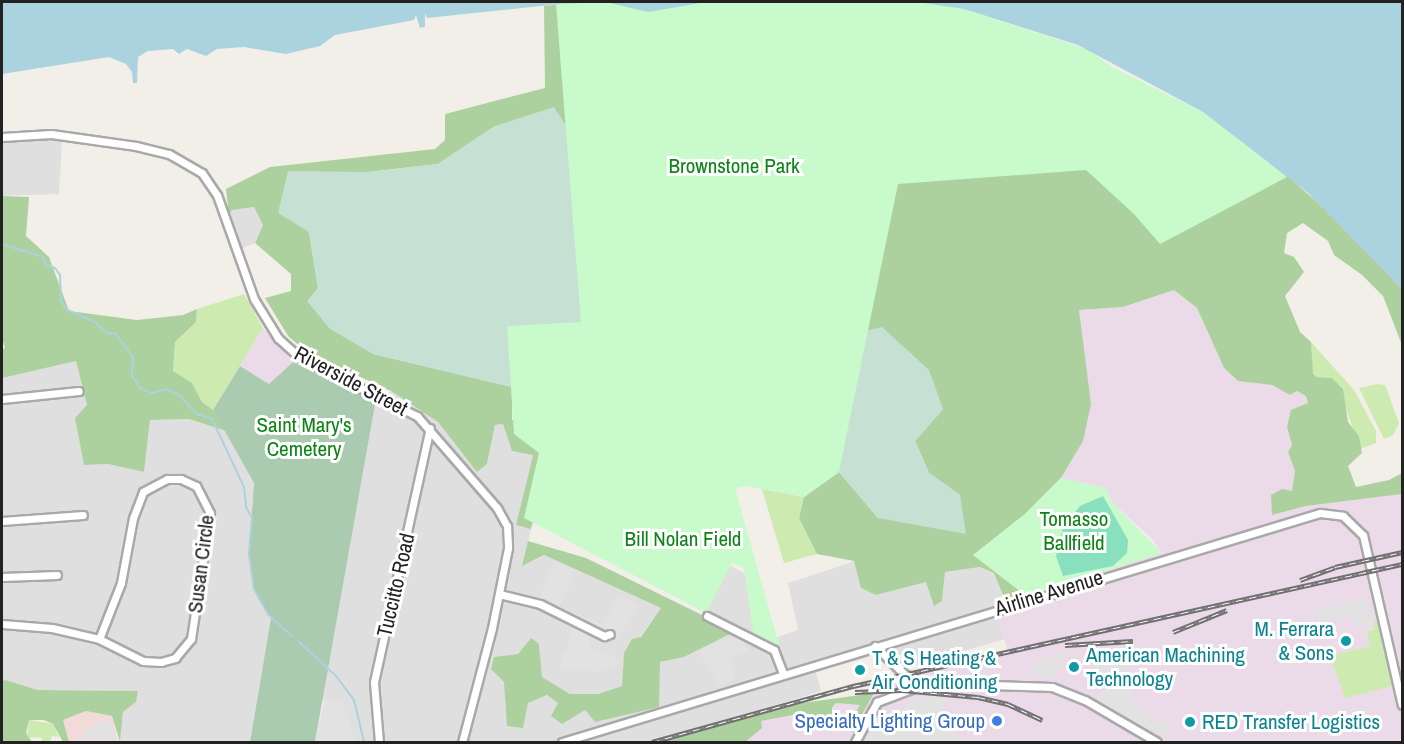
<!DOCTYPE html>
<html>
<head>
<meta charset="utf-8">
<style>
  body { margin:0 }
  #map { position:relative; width:1404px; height:744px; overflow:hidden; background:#f2efe9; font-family:"Archivo Narrow",sans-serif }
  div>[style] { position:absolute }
  .residential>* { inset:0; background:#e0dfdf }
  .commercial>* { inset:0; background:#f2dad9 }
  .industrial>* { inset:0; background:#ebdbe8 }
  .grass>* { inset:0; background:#cdebb0 }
  .forest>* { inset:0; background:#add19e }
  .wetland>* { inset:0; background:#c6e0d4 }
  .cemetery>* { inset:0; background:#aacbaf }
  .park>* { inset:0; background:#c8facc }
  .pitch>* { inset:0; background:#88e0be }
  .parking>* { inset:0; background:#e2e2e2 }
  .water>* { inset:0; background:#aad3df }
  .stream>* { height:2px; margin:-1px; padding:0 1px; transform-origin:1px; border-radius:1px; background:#aad3df }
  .roads { filter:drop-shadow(2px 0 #a9a9a9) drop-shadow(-2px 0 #a9a9a9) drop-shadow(0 2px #a9a9a9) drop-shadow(0 -2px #a9a9a9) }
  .minor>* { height:7px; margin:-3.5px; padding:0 3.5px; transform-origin:3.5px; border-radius:3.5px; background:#fff }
  .rail>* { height:4.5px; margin-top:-2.25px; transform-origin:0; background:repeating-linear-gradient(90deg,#fff 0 7px,#707070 0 14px); box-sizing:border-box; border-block:2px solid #707070 }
  .dots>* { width:16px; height:16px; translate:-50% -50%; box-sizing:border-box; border:3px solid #fff; border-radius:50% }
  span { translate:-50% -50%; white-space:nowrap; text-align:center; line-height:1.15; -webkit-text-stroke:6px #fff; paint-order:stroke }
  .park-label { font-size:21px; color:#0c8416 }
  .street-label { font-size:21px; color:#222 }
  .culture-label { font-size:21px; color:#0d838f }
  .right { translate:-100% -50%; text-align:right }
  .left { translate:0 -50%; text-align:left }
  .shop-label { font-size:21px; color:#366cbe }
  .frame { position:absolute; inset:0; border:3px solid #222; pointer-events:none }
</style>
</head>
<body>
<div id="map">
  <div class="residential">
    <div style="clip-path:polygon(25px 139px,62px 139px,59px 194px,2px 196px,2px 142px)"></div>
    <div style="clip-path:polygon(254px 207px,263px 225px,255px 243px,240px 249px,229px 215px,232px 210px)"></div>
    <div style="clip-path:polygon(76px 361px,87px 405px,84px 465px,108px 464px,144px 472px,150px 420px,189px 419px,226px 431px,254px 483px,249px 554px,254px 589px,271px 618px,250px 742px,120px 742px,123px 712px,136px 702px,138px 691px,38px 690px,2px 682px,2px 378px)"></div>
    <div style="clip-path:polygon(391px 391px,438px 422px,477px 471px,487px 464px,495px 425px,503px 424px,533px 455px,516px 525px,531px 529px,523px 566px,544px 555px,661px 608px,640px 637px,624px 653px,623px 686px,598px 694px,570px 694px,542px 677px,539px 644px,530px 639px,518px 654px,528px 703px,547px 695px,558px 703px,585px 710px,595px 722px,660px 662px,684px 657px,730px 634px,702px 615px,728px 564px,745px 574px,775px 638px,798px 630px,788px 583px,855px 561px,876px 595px,926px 582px,942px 601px,945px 572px,980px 567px,994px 573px,1003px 592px,1008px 610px,997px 613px,1005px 639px,903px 669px,885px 652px,816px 672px,821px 691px,659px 742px,355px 742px,343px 704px,321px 700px,376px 399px)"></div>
  </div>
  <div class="commercial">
    <div style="clip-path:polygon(86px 711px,112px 716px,118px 742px,69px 742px,63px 720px)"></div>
  </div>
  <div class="industrial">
    <div style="clip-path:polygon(1174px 290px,1197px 308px,1224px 368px,1238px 381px,1272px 385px,1290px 395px,1297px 391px,1306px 396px,1308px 404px,1287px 427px,1292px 445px,1288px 452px,1295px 471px,1292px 491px,1273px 499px,1272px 515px,1306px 506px,1402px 494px,1402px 742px,745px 742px,761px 721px,804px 713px,825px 724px,836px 703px,860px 705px,874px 693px,871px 684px,1008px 653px,997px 613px,1057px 594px,1054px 586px,1161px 553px,1153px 540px,1113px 503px,1105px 488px,1061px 478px,1083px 441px,1083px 356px,1079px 310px,1123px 307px)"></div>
    <div style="clip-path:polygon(263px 328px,293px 362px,269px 384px,240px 366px)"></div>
  </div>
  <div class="grass">
    <div style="clip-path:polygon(244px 294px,263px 328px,213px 410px,202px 402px,192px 383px,173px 372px,175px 342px,196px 322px,197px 309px)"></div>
    <div style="clip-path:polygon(1311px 342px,1354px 390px,1376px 431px,1376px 443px,1360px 449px,1341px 394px,1332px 378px,1316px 377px,1310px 367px)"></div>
    <div style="clip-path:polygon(1378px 384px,1385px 385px,1399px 423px,1393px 435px,1384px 439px,1359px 388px)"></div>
    <div style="clip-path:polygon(762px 489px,804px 497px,799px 518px,817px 554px,784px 563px)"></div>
    <div style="clip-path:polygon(1377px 620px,1392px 686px,1345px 698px,1330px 656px,1370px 646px,1367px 631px,1374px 630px,1373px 623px)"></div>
    <div style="clip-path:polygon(29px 720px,53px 724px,59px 737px,52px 736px,50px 742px,42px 742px,42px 738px,27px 737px)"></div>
  </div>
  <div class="forest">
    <div style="clip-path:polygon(579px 2px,916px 2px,1284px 173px,1335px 218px,1402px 289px,1402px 345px,1383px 296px,1362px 275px,1334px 255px,1328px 241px,1303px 223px,1287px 233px,1284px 253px,1294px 257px,1304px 272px,1285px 296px,1300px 332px,1311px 342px,1313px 373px,1316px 377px,1332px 378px,1343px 389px,1348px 422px,1359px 436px,1362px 453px,1348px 466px,1356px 487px,1389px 480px,1402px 473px,1402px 494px,1306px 506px,1272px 515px,1271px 495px,1282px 489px,1292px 491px,1295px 471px,1288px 452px,1292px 445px,1287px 427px,1291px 410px,1308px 403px,1306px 396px,1297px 391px,1290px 395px,1272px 385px,1238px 381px,1224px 368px,1197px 308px,1174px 290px,1123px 307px,1079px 310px,1091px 404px,1083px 441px,1061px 478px,1026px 513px,1054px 586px,1006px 602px,994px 573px,980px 567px,945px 572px,942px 601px,934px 606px,926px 582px,876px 595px,861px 588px,854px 561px,817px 554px,799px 518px,804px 497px,839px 472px,878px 518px,960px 495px,929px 473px,915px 441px,943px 409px,822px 342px,570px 132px,495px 126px,438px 164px,368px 172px,309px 232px,318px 288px,373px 354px,512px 387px,512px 420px,540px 430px,545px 476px,531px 529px,516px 525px,533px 455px,512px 451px,503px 424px,495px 425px,487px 464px,477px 472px,438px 422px,391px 391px,308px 353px,288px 336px,265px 298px,291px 291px,291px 274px,255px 243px,263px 225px,254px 207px,232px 210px,229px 215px,226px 189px,270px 167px,435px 149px,445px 140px,445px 114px,545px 88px,544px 6px)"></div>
    <div style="clip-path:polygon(2px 196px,29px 197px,26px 236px,49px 257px,69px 311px,137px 320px,183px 315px,197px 309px,196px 322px,175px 342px,173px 371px,192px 383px,202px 402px,213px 410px,226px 431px,189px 419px,150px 420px,144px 472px,108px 464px,84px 465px,75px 418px,87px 405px,76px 361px,2px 378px,2px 350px,5px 348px,2px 338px)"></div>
    <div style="clip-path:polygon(528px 541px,586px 558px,702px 615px,730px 634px,684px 657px,660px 662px,659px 707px,595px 722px,585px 710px,562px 724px,551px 716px,558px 703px,547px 695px,528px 703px,523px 728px,507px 726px,504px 682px,491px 669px,494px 657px,518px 654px,531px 638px,539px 644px,542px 677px,570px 694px,598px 694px,622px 686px,624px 653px,632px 639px,641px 637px,661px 608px,544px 555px,522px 566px)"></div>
    <div style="clip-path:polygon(5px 680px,38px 690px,138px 691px,136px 702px,123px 712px,120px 742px,112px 716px,86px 711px,63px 720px,69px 742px,63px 742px,53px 724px,44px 720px,29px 720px,26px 733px,32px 742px,2px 742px,2px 682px)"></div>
    <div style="clip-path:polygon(874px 693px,852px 732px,846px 727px,860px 705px,836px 703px,832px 708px,832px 721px,825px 724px,804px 713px,761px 721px,762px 728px,745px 742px,662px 742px,795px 704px)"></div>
  </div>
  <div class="wetland">
    <div style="clip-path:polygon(554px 107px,570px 132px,822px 342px,882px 327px,929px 370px,943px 409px,915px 441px,929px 473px,960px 495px,966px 534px,878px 518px,839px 472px,804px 497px,512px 387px,373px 354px,330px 329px,307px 301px,318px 288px,309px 232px,278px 213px,288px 171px,368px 172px,438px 164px,495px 126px)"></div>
  </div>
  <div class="cemetery">
    <div style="clip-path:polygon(293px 362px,376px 399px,315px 742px,250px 742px,271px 618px,254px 589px,249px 554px,254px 483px,213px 410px,240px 366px,269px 384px)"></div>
  </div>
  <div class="park">
    <div style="clip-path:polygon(607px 2px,644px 11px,706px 2px,916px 2px,964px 9px,1089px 50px,1112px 67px,1203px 112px,1287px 177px,1160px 244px,1134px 214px,1086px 170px,898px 184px,839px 472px,804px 497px,747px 486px,735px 488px,781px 652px,754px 638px,744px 568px,732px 563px,706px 613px,524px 518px,539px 453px,514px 434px,507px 326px,581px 322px,556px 4px)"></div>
    <div style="clip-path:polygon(1061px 478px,1105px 488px,1113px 503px,1162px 553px,1026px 596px,973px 555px,1026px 513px)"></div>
  </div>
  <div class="pitch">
    <div style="clip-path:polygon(1103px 496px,1128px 540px,1127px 553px,1113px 566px,1063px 576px,1056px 556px,1063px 527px,1080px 506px)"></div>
  </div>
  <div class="parking">
    <div style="clip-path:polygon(555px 562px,575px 571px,560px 606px,603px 625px,618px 597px,639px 604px,617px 638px,606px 640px,590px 634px,589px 649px,616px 656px,617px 666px,596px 671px,561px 670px,562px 651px,567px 651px,572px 624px,535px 607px)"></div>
    <div style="clip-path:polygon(1366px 599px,1370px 612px,1374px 612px,1374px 630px,1367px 631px,1365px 624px,1356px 626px,1353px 615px,1318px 622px,1315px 610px)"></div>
    <div style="clip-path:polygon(740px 634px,749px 651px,731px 657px,735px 679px,719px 686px,699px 650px)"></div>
    <div style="clip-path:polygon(1055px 652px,1066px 653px,1054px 678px,1031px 675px,1036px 661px,1049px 660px)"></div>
    <div style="clip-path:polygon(1098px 653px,1141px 677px,1120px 712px,1094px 697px,1106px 688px,1100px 686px,1106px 675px,1089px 665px)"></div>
    <div style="clip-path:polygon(920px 694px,948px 697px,935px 725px,972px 742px,865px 742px,881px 710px,895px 716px)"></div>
    <div style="clip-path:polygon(1128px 700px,1172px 727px,1168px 734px,1162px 735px,1121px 714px)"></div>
    <div style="clip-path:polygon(324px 701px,343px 703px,355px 742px,315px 742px)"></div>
    <div style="clip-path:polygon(95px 722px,111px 722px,118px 742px,105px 742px,104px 738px,83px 742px,85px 728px,95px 728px)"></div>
  </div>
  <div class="water">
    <div style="clip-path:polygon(2px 2px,579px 2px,427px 18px,425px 13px,425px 27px,420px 28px,416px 15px,414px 20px,335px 35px,320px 46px,286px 54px,244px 47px,217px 49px,206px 56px,187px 49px,179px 54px,173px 49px,148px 51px,138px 57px,137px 83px,133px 83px,132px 72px,126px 64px,109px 57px,2px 74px)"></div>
    <div style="clip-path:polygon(607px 2px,706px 2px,648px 12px)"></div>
    <div style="clip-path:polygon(916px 2px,1402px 2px,1402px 289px,1308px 193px,1203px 112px,1078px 45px,964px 9px)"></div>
  </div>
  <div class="stream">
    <div style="left:2px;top:244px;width:43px;rotate:17.6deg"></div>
    <div style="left:43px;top:257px;width:9px;rotate:69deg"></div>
    <div style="left:46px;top:265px;width:9px;rotate:18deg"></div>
    <div style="left:55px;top:268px;width:9px;rotate:54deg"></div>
    <div style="left:60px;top:275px;width:26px;rotate:88deg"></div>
    <div style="left:61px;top:301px;width:11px;rotate:56deg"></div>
    <div style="left:67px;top:310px;width:30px;rotate:23deg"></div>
    <div style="left:95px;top:322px;width:16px;rotate:43deg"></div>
    <div style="left:107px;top:333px;width:9px;rotate:6deg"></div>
    <div style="left:116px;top:334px;width:29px;rotate:54deg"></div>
    <div style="left:133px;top:357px;width:18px;rotate:93deg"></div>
    <div style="left:132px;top:375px;width:15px;rotate:58deg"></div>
    <div style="left:140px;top:388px;width:13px;rotate:23deg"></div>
    <div style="left:152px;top:393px;width:16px;rotate:-15deg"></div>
    <div style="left:167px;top:389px;width:13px;rotate:27deg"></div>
    <div style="left:179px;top:395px;width:26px;rotate:47deg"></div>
    <div style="left:197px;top:414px;width:16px;rotate:18deg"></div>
    <div style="left:212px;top:419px;width:75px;rotate:64.8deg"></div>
    <div style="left:244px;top:487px;width:20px;rotate:84deg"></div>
    <div style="left:246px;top:507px;width:13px;rotate:61deg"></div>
    <div style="left:252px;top:518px;width:36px;rotate:95deg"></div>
    <div style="left:249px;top:554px;width:35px;rotate:82deg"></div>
    <div style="left:254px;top:589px;width:29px;rotate:61deg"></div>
    <div style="left:268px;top:614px;width:33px;rotate:43deg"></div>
    <div style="left:298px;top:641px;width:52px;rotate:42.6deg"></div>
    <div style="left:336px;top:676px;width:30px;rotate:53deg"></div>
    <div style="left:354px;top:700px;width:43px;rotate:76.6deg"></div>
  </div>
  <div class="roads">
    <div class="minor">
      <div style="left:2px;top:137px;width:49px;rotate:-3.5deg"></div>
      <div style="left:51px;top:134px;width:86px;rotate:8deg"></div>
      <div style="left:136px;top:146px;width:34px;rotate:14deg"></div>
      <div style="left:169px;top:154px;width:38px;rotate:30deg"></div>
      <div style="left:202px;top:173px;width:27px;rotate:56deg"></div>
      <div style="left:217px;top:195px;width:110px;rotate:70.4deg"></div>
      <div style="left:254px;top:299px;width:46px;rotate:58.4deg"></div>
      <div style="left:278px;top:338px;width:30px;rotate:42deg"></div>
      <div style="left:300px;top:358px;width:131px;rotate:26.4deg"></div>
      <div style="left:417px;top:416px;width:122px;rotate:49deg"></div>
      <div style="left:497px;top:508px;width:21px;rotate:61deg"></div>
      <div style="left:507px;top:526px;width:22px;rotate:87deg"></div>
      <div style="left:508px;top:548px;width:82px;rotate:101.3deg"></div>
      <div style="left:492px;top:628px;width:118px;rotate:104.7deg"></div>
      <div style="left:2px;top:399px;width:77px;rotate:-5.9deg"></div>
      <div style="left:2px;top:521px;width:81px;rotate:-4.2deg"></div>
      <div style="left:2px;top:577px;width:55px;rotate:-2.1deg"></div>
      <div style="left:499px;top:594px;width:42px;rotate:13.7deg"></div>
      <div style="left:540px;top:604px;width:72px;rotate:26.6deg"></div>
      <div style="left:604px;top:636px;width:6px;rotate:-18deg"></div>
      <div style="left:707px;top:616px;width:75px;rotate:26.9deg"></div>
      <div style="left:774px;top:650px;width:26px;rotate:69deg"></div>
      <div style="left:2px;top:624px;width:50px;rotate:4.6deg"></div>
      <div style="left:52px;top:628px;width:48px;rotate:13.2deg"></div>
      <div style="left:99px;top:639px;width:49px;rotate:26.6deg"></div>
      <div style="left:143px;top:661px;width:18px;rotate:3deg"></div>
      <div style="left:161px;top:662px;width:15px;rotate:-16deg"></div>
      <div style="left:175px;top:658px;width:25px;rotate:-50deg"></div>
      <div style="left:191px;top:639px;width:127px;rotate:-81.4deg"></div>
      <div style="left:210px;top:513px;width:30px;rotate:-117deg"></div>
      <div style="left:196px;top:486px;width:17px;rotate:-155deg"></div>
      <div style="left:181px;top:479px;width:14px;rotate:180deg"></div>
      <div style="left:167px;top:479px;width:27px;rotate:152deg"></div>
      <div style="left:143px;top:492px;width:28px;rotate:111deg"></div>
      <div style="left:133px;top:518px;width:66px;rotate:100.5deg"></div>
      <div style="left:121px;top:583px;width:60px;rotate:111.4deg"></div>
      <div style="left:875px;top:646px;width:40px;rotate:44deg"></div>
      <div style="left:904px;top:674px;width:23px;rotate:23deg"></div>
      <div style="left:901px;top:692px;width:18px;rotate:-81deg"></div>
      <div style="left:379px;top:742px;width:60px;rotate:-94.8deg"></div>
      <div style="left:374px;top:682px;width:260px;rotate:-77.6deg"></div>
      <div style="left:562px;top:742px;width:792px;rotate:-16.81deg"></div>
      <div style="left:1320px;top:513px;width:23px;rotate:7deg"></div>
      <div style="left:1343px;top:516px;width:28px;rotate:44deg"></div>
      <div style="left:1363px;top:535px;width:174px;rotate:77.1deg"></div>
      <div style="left:855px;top:742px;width:46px;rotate:-61.2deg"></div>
      <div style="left:877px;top:702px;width:53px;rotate:-20.8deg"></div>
      <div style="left:927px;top:683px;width:125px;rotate:1.8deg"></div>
      <div style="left:1052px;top:687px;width:35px;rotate:22deg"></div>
      <div style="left:1085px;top:700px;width:83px;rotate:30.3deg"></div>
    </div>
  </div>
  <div class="rail">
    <div style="left:1300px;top:580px;width:37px;rotate:-20deg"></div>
    <div style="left:1335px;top:567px;width:69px;rotate:-12.6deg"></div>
    <div style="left:1173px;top:632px;width:58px;rotate:-22.2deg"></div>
    <div style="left:1065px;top:645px;width:68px;rotate:-3.4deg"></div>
    <div style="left:855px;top:692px;width:47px;rotate:-2.4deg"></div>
    <div style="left:902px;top:690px;width:76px;rotate:5.3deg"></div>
    <div style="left:978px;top:697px;width:31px;rotate:13deg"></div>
    <div style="left:1008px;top:704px;width:38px;rotate:25deg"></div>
    <div style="left:652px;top:742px;width:209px;rotate:-15.6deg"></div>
    <div style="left:853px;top:686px;width:562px;rotate:-12.53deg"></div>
  </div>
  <div class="dots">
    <div style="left:1346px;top:641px;background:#0f9aa8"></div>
    <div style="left:1074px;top:667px;background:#0f9aa8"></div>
    <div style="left:860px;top:670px;background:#0f9aa8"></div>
    <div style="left:997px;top:721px;background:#3f7fe0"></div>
    <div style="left:1190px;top:722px;background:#0f9aa8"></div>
  </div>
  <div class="park-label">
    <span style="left:734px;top:166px">Brownstone Park</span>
    <span style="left:304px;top:437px">Saint Mary's<br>Cemetery</span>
    <span style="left:1074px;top:531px">Tomasso<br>Ballfield</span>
    <span style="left:683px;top:539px">Bill Nolan Field</span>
  </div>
  <div class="street-label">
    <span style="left:351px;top:381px;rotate:28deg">Riverside Street</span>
    <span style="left:201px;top:564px;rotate:-83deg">Susan Circle</span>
    <span style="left:396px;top:585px;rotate:-77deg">Tuccitto Road</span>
    <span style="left:1049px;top:593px;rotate:-17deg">Airline Avenue</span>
  </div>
  <div class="culture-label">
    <span class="right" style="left:1334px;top:641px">M. Ferrara<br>&amp; Sons</span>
    <span class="left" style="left:1086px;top:667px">American Machining<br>Technology</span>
    <span class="left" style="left:872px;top:670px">T &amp; S Heating &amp;<br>Air Conditioning</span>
    <span class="left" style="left:1202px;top:722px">RED Transfer Logistics</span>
  </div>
  <div class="shop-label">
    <span class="right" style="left:985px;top:721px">Specialty Lighting Group</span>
  </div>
  <div class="frame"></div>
</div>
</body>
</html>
